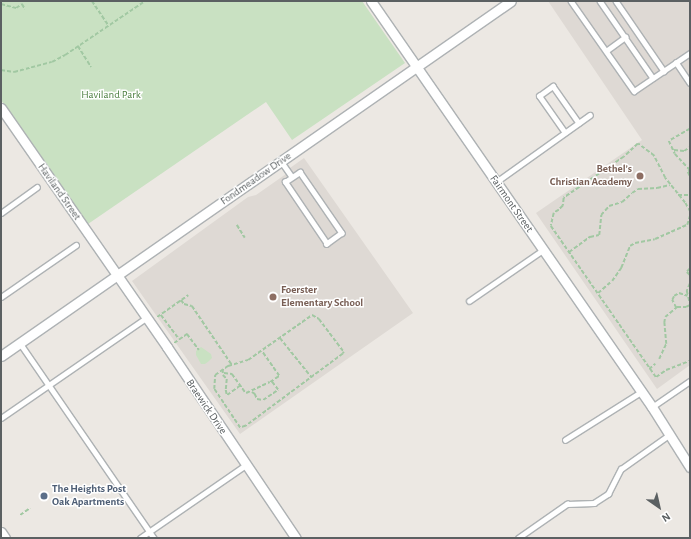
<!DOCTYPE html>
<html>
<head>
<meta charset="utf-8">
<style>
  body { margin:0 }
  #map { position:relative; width:691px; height:539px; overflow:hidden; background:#ece8e3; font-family:"Alegreya Sans",sans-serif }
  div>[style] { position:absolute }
  .education>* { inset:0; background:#ded9d4 }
  .green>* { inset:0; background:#c9e1c2 }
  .path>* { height:1.5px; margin-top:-0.75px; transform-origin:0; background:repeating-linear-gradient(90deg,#a1c8a2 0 4px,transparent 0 6px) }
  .roads { filter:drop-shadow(1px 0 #aeb2b4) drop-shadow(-1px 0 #aeb2b4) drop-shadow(0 1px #aeb2b4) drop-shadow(0 -1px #aeb2b4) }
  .lane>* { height:4.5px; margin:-2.25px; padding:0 2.25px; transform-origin:2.25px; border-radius:2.25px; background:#fff }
  .street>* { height:9px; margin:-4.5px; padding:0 4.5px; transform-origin:4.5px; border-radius:4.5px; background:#fff }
  .dots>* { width:11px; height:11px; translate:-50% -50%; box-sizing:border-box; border:2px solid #fff; border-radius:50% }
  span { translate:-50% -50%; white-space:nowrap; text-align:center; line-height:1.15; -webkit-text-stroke:3px #fff; paint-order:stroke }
  .park-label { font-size:11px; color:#4a7d3e }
  .education-label { font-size:11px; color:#785e54; font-weight:700 }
  .right { translate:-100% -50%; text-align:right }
  .left { translate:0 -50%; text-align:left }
  .street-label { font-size:11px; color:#5b6062 }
  .service-label { font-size:11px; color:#4e5e75; font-weight:700 }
  .frame { position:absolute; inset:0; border:2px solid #5b6062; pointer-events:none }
  .north { position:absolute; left:639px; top:487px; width:40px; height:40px; -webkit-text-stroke:3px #fff; paint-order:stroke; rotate:146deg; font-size:11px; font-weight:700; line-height:16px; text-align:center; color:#5b6062 }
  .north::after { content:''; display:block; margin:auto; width:14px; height:18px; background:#5b6062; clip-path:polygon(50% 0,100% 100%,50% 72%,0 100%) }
</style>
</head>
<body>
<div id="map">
  <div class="education">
    <div style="clip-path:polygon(548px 1px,690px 1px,690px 365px,657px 389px,536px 213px,642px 140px)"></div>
    <div style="clip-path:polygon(304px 158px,413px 313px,240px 434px,132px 281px,248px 197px,256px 195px,286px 174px,290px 168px)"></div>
  </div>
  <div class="green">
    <div style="clip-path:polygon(1px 1px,362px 1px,405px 63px,292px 140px,266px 102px,88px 224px,1px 100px)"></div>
    <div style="clip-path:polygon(201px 347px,211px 354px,212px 358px,209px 361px,205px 364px,201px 364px,196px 355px,196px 351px)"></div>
  </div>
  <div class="path">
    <div style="left:92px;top:1px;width:29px;rotate:56deg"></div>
    <div style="left:1px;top:4px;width:16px;rotate:15deg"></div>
    <div style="left:16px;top:8px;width:7px;rotate:-34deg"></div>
    <div style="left:22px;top:4px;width:6px;rotate:59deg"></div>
    <div style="left:78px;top:46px;width:25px;rotate:58deg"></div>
    <div style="left:1px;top:70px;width:13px;rotate:9deg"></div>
    <div style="left:14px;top:72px;width:39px;rotate:-15deg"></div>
    <div style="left:52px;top:62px;width:15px;rotate:-28deg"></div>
    <div style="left:65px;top:55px;width:97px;rotate:-34deg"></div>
    <div style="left:690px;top:129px;width:24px;rotate:150deg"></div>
    <div style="left:669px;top:141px;width:14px;rotate:65deg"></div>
    <div style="left:675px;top:154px;width:22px;rotate:47deg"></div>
    <div style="left:674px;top:150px;width:10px;rotate:6deg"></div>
    <div style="left:684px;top:151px;width:7px;rotate:-34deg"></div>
    <div style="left:690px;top:171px;width:2px;rotate:153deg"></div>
    <div style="left:688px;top:172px;width:4px;rotate:63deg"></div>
    <div style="left:678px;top:195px;width:12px"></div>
    <div style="left:690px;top:212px;width:10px;rotate:-119deg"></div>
    <div style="left:685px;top:203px;width:32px;rotate:-129deg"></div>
    <div style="left:665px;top:178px;width:25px;rotate:-117deg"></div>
    <div style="left:654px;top:156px;width:20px;rotate:-143deg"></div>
    <div style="left:638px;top:144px;width:19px;rotate:137deg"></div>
    <div style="left:624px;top:157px;width:73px;rotate:145.7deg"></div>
    <div style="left:564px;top:198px;width:8px;rotate:97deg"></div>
    <div style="left:563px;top:206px;width:6px;rotate:135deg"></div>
    <div style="left:559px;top:210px;width:6px;rotate:149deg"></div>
    <div style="left:554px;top:213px;width:13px;rotate:103deg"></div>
    <div style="left:551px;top:226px;width:184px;rotate:55.2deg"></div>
    <div style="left:656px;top:377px;width:12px;rotate:-35deg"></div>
    <div style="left:666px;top:370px;width:26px;rotate:-21deg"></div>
    <div style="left:237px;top:225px;width:15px;rotate:58deg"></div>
    <div style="left:569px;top:252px;width:26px;rotate:-36deg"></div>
    <div style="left:590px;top:237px;width:9px;rotate:-13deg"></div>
    <div style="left:599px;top:235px;width:20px;rotate:-84deg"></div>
    <div style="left:601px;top:215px;width:12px;rotate:-48deg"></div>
    <div style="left:609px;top:206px;width:14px;rotate:-17deg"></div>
    <div style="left:622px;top:202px;width:13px;rotate:-42deg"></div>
    <div style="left:632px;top:193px;width:7px;rotate:-34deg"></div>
    <div style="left:638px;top:189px;width:19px;rotate:-3deg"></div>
    <div style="left:657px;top:188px;width:13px;rotate:-13deg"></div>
    <div style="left:690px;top:269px;width:4px;rotate:135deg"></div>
    <div style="left:687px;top:272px;width:4px;rotate:45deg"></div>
    <div style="left:690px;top:284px;width:8px;rotate:113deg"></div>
    <div style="left:687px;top:291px;width:12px;rotate:76deg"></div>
    <div style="left:598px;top:293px;width:18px;rotate:-41deg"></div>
    <div style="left:612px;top:281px;width:16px;rotate:-55deg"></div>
    <div style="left:621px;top:268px;width:24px;rotate:-68deg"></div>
    <div style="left:630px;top:246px;width:6px;rotate:-31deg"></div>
    <div style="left:635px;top:243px;width:20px;rotate:-11deg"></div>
    <div style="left:655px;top:239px;width:35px;rotate:-24deg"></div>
    <div style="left:687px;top:225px;width:10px;rotate:-73deg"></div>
    <div style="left:181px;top:300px;width:5px;rotate:53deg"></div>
    <div style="left:184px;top:304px;width:8px;rotate:14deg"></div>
    <div style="left:192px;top:306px;width:71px;rotate:55.9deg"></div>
    <div style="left:676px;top:308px;width:9px;rotate:-117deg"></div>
    <div style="left:672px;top:300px;width:4px;rotate:-63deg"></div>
    <div style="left:674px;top:296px;width:6px;rotate:-31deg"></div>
    <div style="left:679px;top:293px;width:9px;rotate:18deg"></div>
    <div style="left:161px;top:315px;width:30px;rotate:53deg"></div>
    <div style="left:312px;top:315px;width:8px;rotate:30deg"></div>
    <div style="left:319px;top:319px;width:41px;rotate:52.9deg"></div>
    <div style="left:344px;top:352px;width:2px;rotate:117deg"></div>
    <div style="left:343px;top:354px;width:121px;rotate:143.4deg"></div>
    <div style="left:246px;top:426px;width:6px;rotate:162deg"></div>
    <div style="left:240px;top:428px;width:47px;rotate:-123.7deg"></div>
    <div style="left:214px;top:389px;width:14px;rotate:-86deg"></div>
    <div style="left:215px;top:375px;width:16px;rotate:-35deg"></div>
    <div style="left:228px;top:366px;width:21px;rotate:-17deg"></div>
    <div style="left:248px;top:360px;width:78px;rotate:-35.1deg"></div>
    <div style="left:157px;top:317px;width:38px;rotate:-35deg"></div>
    <div style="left:280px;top:338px;width:51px;rotate:51.3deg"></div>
    <div style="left:174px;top:343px;width:16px;rotate:-35deg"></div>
    <div style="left:187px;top:334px;width:20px;rotate:53deg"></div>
    <div style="left:659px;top:359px;width:17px;rotate:-65deg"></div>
    <div style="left:666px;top:344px;width:21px;rotate:-95deg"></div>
    <div style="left:664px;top:323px;width:6px;rotate:-81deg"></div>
    <div style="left:665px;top:317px;width:16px;rotate:-40deg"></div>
    <div style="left:677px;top:307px;width:9px"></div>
    <div style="left:686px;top:307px;width:4px;rotate:-27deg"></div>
    <div style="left:223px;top:369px;width:6px;rotate:90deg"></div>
    <div style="left:223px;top:375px;width:6px;rotate:45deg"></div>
    <div style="left:227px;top:379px;width:11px;rotate:95deg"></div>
    <div style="left:226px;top:390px;width:5px;rotate:79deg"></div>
    <div style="left:227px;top:395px;width:17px;rotate:-36deg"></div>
    <div style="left:649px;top:369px;width:8px;rotate:-40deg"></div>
    <div style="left:224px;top:373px;width:8px;rotate:7deg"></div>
    <div style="left:232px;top:374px;width:24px;rotate:54deg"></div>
    <div style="left:246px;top:393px;width:26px;rotate:-25deg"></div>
    <div style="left:270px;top:382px;width:11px;rotate:-34deg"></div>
    <div style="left:279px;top:376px;width:29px;rotate:-125deg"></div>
    <div style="left:252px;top:392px;width:4px;rotate:34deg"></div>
    <div style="left:255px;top:394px;width:5px;rotate:68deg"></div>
    <div style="left:257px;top:399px;width:6px;rotate:9deg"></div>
    <div style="left:263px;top:400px;width:18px;rotate:-34deg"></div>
    <div style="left:278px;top:390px;width:11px;rotate:-128deg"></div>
    <div style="left:20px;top:515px;width:12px;rotate:-35deg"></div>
  </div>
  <div class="roads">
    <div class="lane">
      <div style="left:571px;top:1px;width:110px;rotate:55deg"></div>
      <div style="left:634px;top:91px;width:68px;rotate:-34.2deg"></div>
      <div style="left:600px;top:1px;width:93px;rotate:55.5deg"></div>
      <div style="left:616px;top:1px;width:85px;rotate:55.6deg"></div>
      <div style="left:606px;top:51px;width:24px;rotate:-36deg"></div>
      <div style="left:676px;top:62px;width:25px;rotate:56deg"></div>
      <div style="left:565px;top:133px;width:45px;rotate:-125.1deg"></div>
      <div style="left:539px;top:96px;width:17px;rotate:-36deg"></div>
      <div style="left:553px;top:86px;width:45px;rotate:54.9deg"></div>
      <div style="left:281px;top:161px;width:19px;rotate:55deg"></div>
      <div style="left:300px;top:172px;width:74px;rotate:55.5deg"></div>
      <div style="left:342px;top:233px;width:19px;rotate:144deg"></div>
      <div style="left:327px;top:244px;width:75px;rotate:-124.1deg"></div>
      <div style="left:285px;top:182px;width:18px;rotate:-34deg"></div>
      <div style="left:496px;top:182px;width:115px;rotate:-35.5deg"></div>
      <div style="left:1px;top:213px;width:44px;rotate:-35.8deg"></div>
      <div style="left:1px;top:297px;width:91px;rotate:-34.7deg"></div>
      <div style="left:469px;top:301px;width:90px;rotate:-34.6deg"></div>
      <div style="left:20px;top:343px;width:237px;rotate:55.5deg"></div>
      <div style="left:652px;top:407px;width:46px;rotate:-34.4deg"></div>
      <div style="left:1px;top:418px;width:176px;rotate:-34.6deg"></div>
      <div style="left:565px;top:440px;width:90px;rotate:-32.3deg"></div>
      <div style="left:140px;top:538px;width:129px;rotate:-34.6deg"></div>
      <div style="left:518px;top:538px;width:60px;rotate:-34.8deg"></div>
      <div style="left:567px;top:504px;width:27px;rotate:-2deg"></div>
      <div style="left:594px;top:503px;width:17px;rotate:-33deg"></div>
      <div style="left:608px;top:494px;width:28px;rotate:-63deg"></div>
      <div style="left:621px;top:469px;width:59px;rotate:-35.3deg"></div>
    </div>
    <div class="street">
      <div style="left:371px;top:1px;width:494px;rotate:55.3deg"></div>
      <div style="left:652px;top:407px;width:71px;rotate:57.7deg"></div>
      <div style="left:1px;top:108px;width:291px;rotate:55.2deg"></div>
      <div style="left:167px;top:347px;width:230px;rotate:56deg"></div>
      <div style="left:1px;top:356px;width:621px;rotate:-34.84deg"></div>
      <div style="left:1px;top:532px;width:7px;rotate:56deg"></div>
    </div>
  </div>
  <div class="dots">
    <div style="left:640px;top:176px;background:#8d6e63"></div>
    <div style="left:273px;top:297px;background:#8d6e63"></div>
    <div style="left:44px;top:496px;background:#5c6f8a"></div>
  </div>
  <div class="park-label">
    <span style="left:111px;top:95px">Haviland Park</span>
  </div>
  <div class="education-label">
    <span class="right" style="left:632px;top:176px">Bethel’s<br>Christian Academy</span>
    <span class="left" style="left:281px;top:297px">Foerster<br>Elementary School</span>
  </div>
  <div class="street-label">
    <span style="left:256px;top:179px;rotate:-35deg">Fondmeadow Drive</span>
    <span style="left:59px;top:192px;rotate:55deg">Haviland Street</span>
    <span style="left:511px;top:204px;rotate:55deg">Fairmont Street</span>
    <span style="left:206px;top:407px;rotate:56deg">Braewick Drive</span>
  </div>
  <div class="service-label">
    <span class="left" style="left:52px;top:496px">The Heights Post<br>Oak Apartments</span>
  </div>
  <div class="frame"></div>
  <div class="north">N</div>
</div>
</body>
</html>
